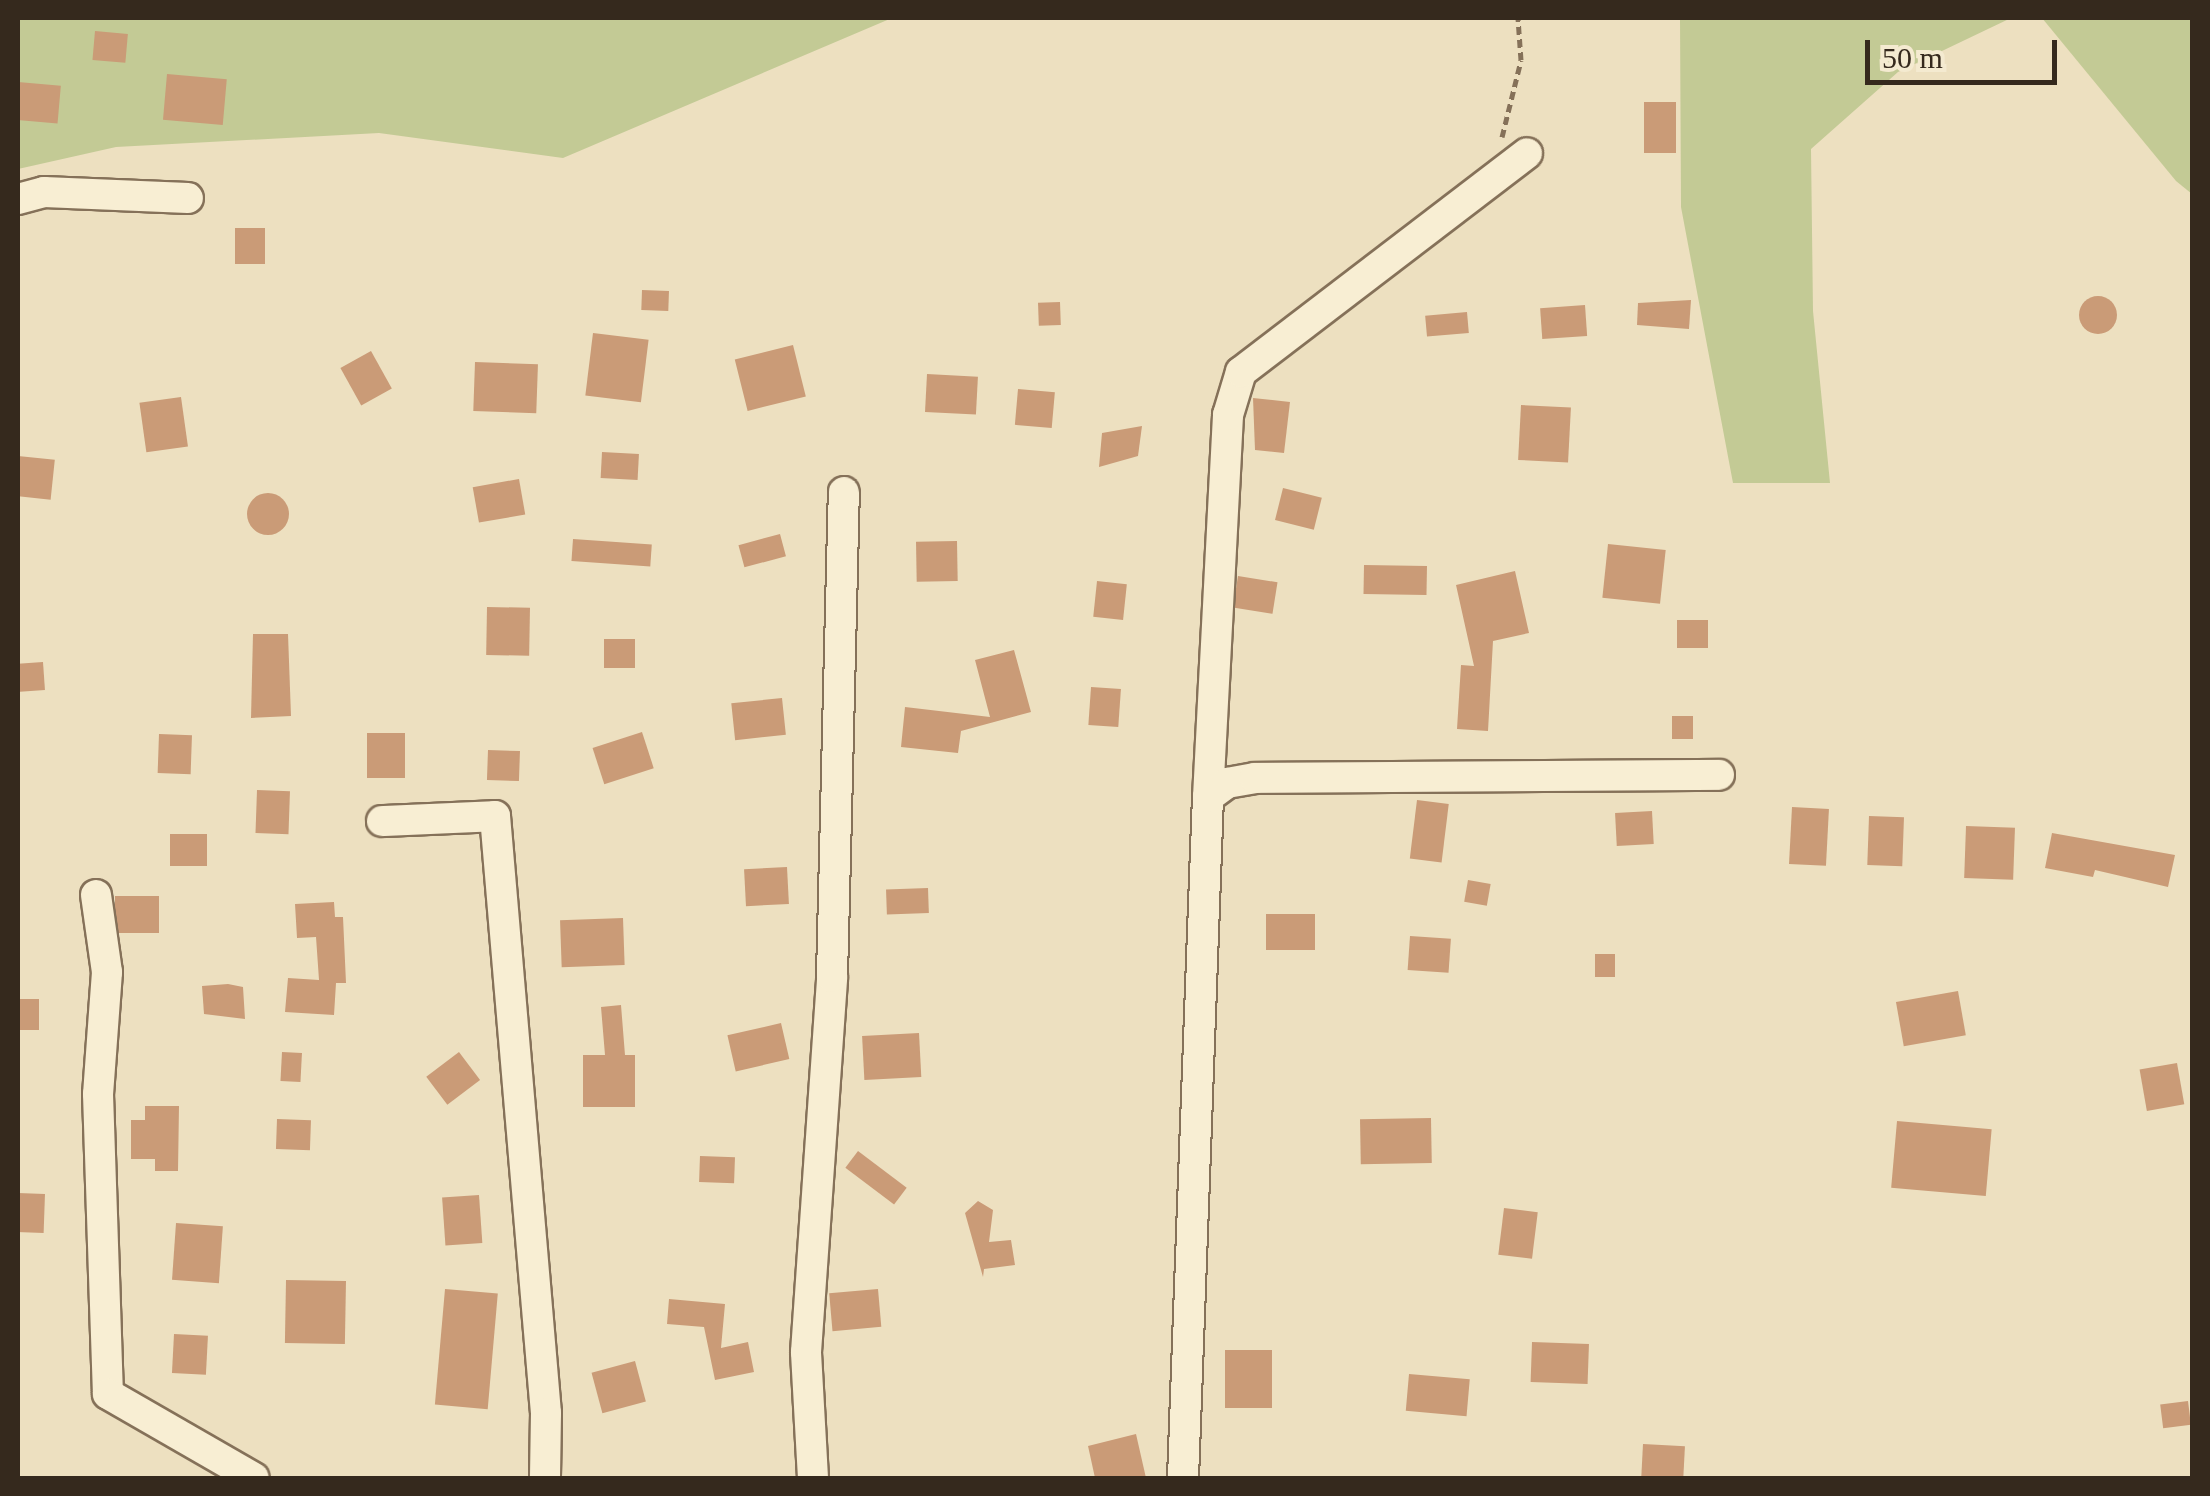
<!DOCTYPE html>
<html>
<head>
<meta charset="utf-8">
<style>
  body { margin:0 }
  #map { position:relative; width:2210px; height:1496px; overflow:hidden; background:#ede0c0; font-family:"Times New Roman",serif }
  div>[style] { position:absolute }
  .green>* { inset:0; background:#c3ca95 }
  .building>* { inset:0; background:#ca9b77; transform-origin:0 0 }
  .round { border-radius:50% }
  .path>* { height:5px; margin-top:-2.5px; transform-origin:0; background:repeating-linear-gradient(90deg,#857159 0 8px,transparent 0 13px) }
  .roads { filter:drop-shadow(2px 0 #857159) drop-shadow(-2px 0 #857159) drop-shadow(0 2px #857159) drop-shadow(0 -2px #857159) }
  .minor>* { height:30px; margin:-15px; padding:0 15px; transform-origin:15px; border-radius:15px; background:#f8eed3 }
  span { translate:-50% -50%; white-space:nowrap; text-align:center; line-height:1.15; -webkit-text-stroke:10px #f4ead0; paint-order:stroke }
  .frame { position:absolute; inset:0; border:20px solid #35291d; pointer-events:none }
  .scale { position:absolute; left:1865px; top:40px; width:192px; height:45px; box-sizing:border-box; border:5px solid #35291d; border-top:0; padding-left:12px; font-size:30px; line-height:35px; white-space:nowrap; color:#35291d; -webkit-text-stroke:8px #f4ead0; paint-order:stroke }
</style>
</head>
<body>
<div id="map">
  <div class="green">
    <div style="clip-path:polygon(18px 18px,892px 18px,563px 158px,379px 133px,116px 147px,18px 169px)"></div>
    <div style="clip-path:polygon(1680px 18px,2011px 18px,1898px 72px,1811px 149px,1813px 311px,1830px 483px,1733px 483px,1681px 207px)"></div>
    <div style="clip-path:polygon(2042px 18px,2192px 18px,2192px 194px,2176px 181px)"></div>
  </div>
  <div class="building">
    <div style="left:95px;top:31px;width:33px;height:29px;rotate:5deg"></div>
    <div style="left:167px;top:74px;width:60px;height:46px;rotate:5deg"></div>
    <div style="left:18px;top:82px;width:43px;height:38px;rotate:5deg"></div>
    <div style="left:1644px;top:102px;width:32px;height:51px"></div>
    <div style="left:235px;top:228px;width:30px;height:36px"></div>
    <div style="left:642px;top:290px;width:27px;height:20px;rotate:2deg"></div>
    <div class="round" style="left:2079px;top:296px;width:38px;height:38px"></div>
    <div style="clip-path:polygon(1691px 300px,1689px 329px,1637px 325px,1638px 303px)"></div>
    <div style="left:1060px;top:302px;width:23px;height:22px;rotate:88deg"></div>
    <div style="left:1585px;top:305px;width:31px;height:45px;rotate:86deg"></div>
    <div style="left:1467px;top:312px;width:21px;height:42px;rotate:85deg"></div>
    <div style="left:593px;top:333px;width:56px;height:63px;rotate:7deg"></div>
    <div style="left:793px;top:345px;width:53px;height:60px;rotate:76deg"></div>
    <div style="left:371px;top:351px;width:43px;height:35px;rotate:61deg"></div>
    <div style="left:475px;top:362px;width:63px;height:49px;rotate:2deg"></div>
    <div style="left:927px;top:374px;width:51px;height:38px;rotate:3deg"></div>
    <div style="left:1018px;top:389px;width:37px;height:36px;rotate:5deg"></div>
    <div style="left:181px;top:397px;width:50px;height:42px;rotate:82deg"></div>
    <div style="clip-path:polygon(1253px 398px,1290px 402px,1284px 453px,1255px 450px)"></div>
    <div style="left:1521px;top:405px;width:50px;height:55px;rotate:3deg"></div>
    <div style="clip-path:polygon(1142px 426px,1138px 456px,1099px 467px,1102px 433px)"></div>
    <div style="left:602px;top:452px;width:37px;height:26px;rotate:3deg"></div>
    <div style="left:18px;top:456px;width:37px;height:40px;rotate:6deg"></div>
    <div style="left:519px;top:479px;width:36px;height:47px;rotate:80deg"></div>
    <div style="left:1283px;top:488px;width:40px;height:33px;rotate:14deg"></div>
    <div class="round" style="left:247px;top:493px;width:42px;height:42px"></div>
    <div style="left:780px;top:534px;width:23px;height:43px;rotate:75deg"></div>
    <div style="left:573px;top:539px;width:79px;height:22px;rotate:4deg"></div>
    <div style="left:957px;top:541px;width:40px;height:41px;rotate:89deg"></div>
    <div style="left:1608px;top:544px;width:58px;height:54px;rotate:6deg"></div>
    <div style="left:1364px;top:565px;width:63px;height:29px;rotate:1deg"></div>
    <div style="clip-path:polygon(1515px 571px,1529px 633px,1493px 641px,1488px 731px,1457px 729px,1461px 665px,1474px 666px,1456px 585px)"></div>
    <div style="left:1238px;top:576px;width:40px;height:32px;rotate:9deg"></div>
    <div style="left:1097px;top:581px;width:30px;height:36px;rotate:6deg"></div>
    <div style="left:487px;top:607px;width:43px;height:48px;rotate:1deg"></div>
    <div style="left:1677px;top:620px;width:31px;height:28px"></div>
    <div style="clip-path:polygon(253px 634px,288px 634px,291px 716px,251px 718px)"></div>
    <div style="left:604px;top:639px;width:31px;height:29px"></div>
    <div style="clip-path:polygon(1014px 650px,1031px 712px,961px 731px,958px 753px,901px 747px,905px 707px,990px 717px,975px 660px)"></div>
    <div style="left:43px;top:662px;width:28px;height:25px;rotate:86deg"></div>
    <div style="left:1091px;top:687px;width:30px;height:38px;rotate:4deg"></div>
    <div style="left:782px;top:698px;width:37px;height:51px;rotate:84deg"></div>
    <div style="left:1672px;top:716px;width:21px;height:23px"></div>
    <div style="left:642px;top:732px;width:38px;height:52px;rotate:72deg"></div>
    <div style="left:367px;top:733px;width:38px;height:45px"></div>
    <div style="left:159px;top:734px;width:33px;height:39px;rotate:2deg"></div>
    <div style="left:488px;top:750px;width:32px;height:30px;rotate:2deg"></div>
    <div style="left:257px;top:790px;width:33px;height:43px;rotate:2deg"></div>
    <div style="left:1417px;top:800px;width:32px;height:59px;rotate:7deg"></div>
    <div style="left:1792px;top:807px;width:37px;height:57px;rotate:3deg"></div>
    <div style="left:1652px;top:811px;width:33px;height:37px;rotate:87deg"></div>
    <div style="left:1869px;top:816px;width:35px;height:49px;rotate:2deg"></div>
    <div style="left:1966px;top:826px;width:49px;height:52px;rotate:2deg"></div>
    <div style="clip-path:polygon(2052px 833px,2175px 855px,2168px 887px,2095px 870px,2093px 877px,2045px 868px)"></div>
    <div style="left:170px;top:834px;width:37px;height:32px"></div>
    <div style="left:787px;top:867px;width:37px;height:43px;rotate:87deg"></div>
    <div style="left:1468px;top:880px;width:23px;height:22px;rotate:10deg"></div>
    <div style="left:928px;top:888px;width:25px;height:42px;rotate:88deg"></div>
    <div style="left:115px;top:896px;width:44px;height:37px"></div>
    <div style="clip-path:polygon(334px 902px,335px 917px,343px 917px,346px 983px,336px 983px,334px 1015px,285px 1012px,288px 978px,319px 980px,316px 937px,297px 938px,295px 904px)"></div>
    <div style="left:1266px;top:914px;width:49px;height:36px"></div>
    <div style="left:623px;top:918px;width:47px;height:63px;rotate:88deg"></div>
    <div style="left:1410px;top:936px;width:41px;height:34px;rotate:4deg"></div>
    <div style="left:1595px;top:954px;width:20px;height:23px"></div>
    <div style="clip-path:polygon(228px 984px,243px 987px,245px 1019px,204px 1014px,202px 986px)"></div>
    <div style="left:1958px;top:991px;width:45px;height:63px;rotate:80deg"></div>
    <div style="left:18px;top:999px;width:21px;height:31px"></div>
    <div style="clip-path:polygon(621px 1005px,625px 1055px,635px 1055px,635px 1107px,583px 1107px,583px 1055px,605px 1055px,601px 1007px)"></div>
    <div style="left:781px;top:1023px;width:37px;height:55px;rotate:77deg"></div>
    <div style="left:919px;top:1033px;width:44px;height:57px;rotate:87deg"></div>
    <div style="left:282px;top:1052px;width:20px;height:29px;rotate:3deg"></div>
    <div style="left:459px;top:1052px;width:35px;height:41px;rotate:53deg"></div>
    <div style="left:2177px;top:1063px;width:42px;height:38px;rotate:80deg"></div>
    <div style="clip-path:polygon(145px 1106px,179px 1106px,178px 1171px,155px 1171px,155px 1159px,131px 1159px,131px 1120px,145px 1120px)"></div>
    <div style="left:1431px;top:1118px;width:45px;height:71px;rotate:89deg"></div>
    <div style="left:277px;top:1119px;width:34px;height:30px;rotate:2deg"></div>
    <div style="left:1897px;top:1121px;width:95px;height:67px;rotate:5deg"></div>
    <div style="left:858px;top:1151px;width:61px;height:21px;rotate:37deg"></div>
    <div style="left:700px;top:1156px;width:35px;height:26px;rotate:2deg"></div>
    <div style="left:18px;top:1193px;width:27px;height:39px;rotate:2deg"></div>
    <div style="left:479px;top:1195px;width:48px;height:37px;rotate:86deg"></div>
    <div style="clip-path:polygon(978px 1201px,993px 1210px,989px 1242px,1011px 1240px,1015px 1265px,984px 1269px,983px 1277px,965px 1213px)"></div>
    <div style="left:1504px;top:1208px;width:34px;height:47px;rotate:7deg"></div>
    <div style="left:176px;top:1223px;width:47px;height:57px;rotate:4deg"></div>
    <div style="left:286px;top:1280px;width:60px;height:63px;rotate:1deg"></div>
    <div style="left:445px;top:1289px;width:53px;height:116px;rotate:5deg"></div>
    <div style="left:878px;top:1289px;width:38px;height:49px;rotate:85deg"></div>
    <div style="clip-path:polygon(669px 1299px,725px 1304px,721px 1348px,748px 1342px,754px 1372px,715px 1380px,704px 1327px,667px 1324px)"></div>
    <div style="left:174px;top:1334px;width:34px;height:39px;rotate:3deg"></div>
    <div style="left:1532px;top:1342px;width:57px;height:40px;rotate:2deg"></div>
    <div style="left:1225px;top:1350px;width:47px;height:58px"></div>
    <div style="left:635px;top:1361px;width:42px;height:45px;rotate:75deg"></div>
    <div style="left:1409px;top:1374px;width:61px;height:37px;rotate:5deg"></div>
    <div style="left:2188px;top:1401px;width:24px;height:28px;rotate:83deg"></div>
    <div style="clip-path:polygon(1136px 1434px,1146px 1478px,1095px 1478px,1088px 1446px)"></div>
    <div style="left:1643px;top:1444px;width:42px;height:34px;rotate:3deg"></div>
  </div>
  <div class="path">
    <div style="left:1502px;top:137px;width:79px;rotate:-76.1deg"></div>
    <div style="left:1521px;top:60px;width:42px;rotate:-94.1deg"></div>
  </div>
  <div class="roads">
    <div class="minor">
      <div style="left:18px;top:199px;width:27px;rotate:-15deg"></div>
      <div style="left:44px;top:192px;width:144px;rotate:2.4deg"></div>
      <div style="left:1208px;top:797px;width:383px;rotate:-87deg"></div>
      <div style="left:1228px;top:415px;width:45px;rotate:-73.2deg"></div>
      <div style="left:1241px;top:372px;width:360px;rotate:-37.4deg"></div>
      <div style="left:382px;top:821px;width:113px;rotate:-2.5deg"></div>
      <div style="left:495px;top:816px;width:599px;rotate:85.12deg"></div>
      <div style="left:546px;top:1413px;width:65px;rotate:90.9deg"></div>
      <div style="left:96px;top:895px;width:78px;rotate:81.9deg"></div>
      <div style="left:107px;top:972px;width:122px;rotate:94.2deg"></div>
      <div style="left:98px;top:1094px;width:300px;rotate:88.1deg"></div>
      <div style="left:108px;top:1394px;width:168px;rotate:29.9deg"></div>
      <div style="left:813px;top:1478px;width:126px;rotate:-93.2deg"></div>
      <div style="left:806px;top:1352px;width:376px;rotate:-86deg"></div>
      <div style="left:832px;top:977px;width:485px;rotate:-88.6deg"></div>
      <div style="left:1183px;top:1478px;width:681px;rotate:-87.9deg"></div>
      <div style="left:1208px;top:797px;width:24px;rotate:-36deg"></div>
      <div style="left:1227px;top:783px;width:28px;rotate:-10deg"></div>
      <div style="left:1255px;top:778px;width:464px;rotate:-0.4deg"></div>
    </div>
  </div>
  <div class="frame"></div>
  <div class="scale">50 m</div>
</div>
</body>
</html>
